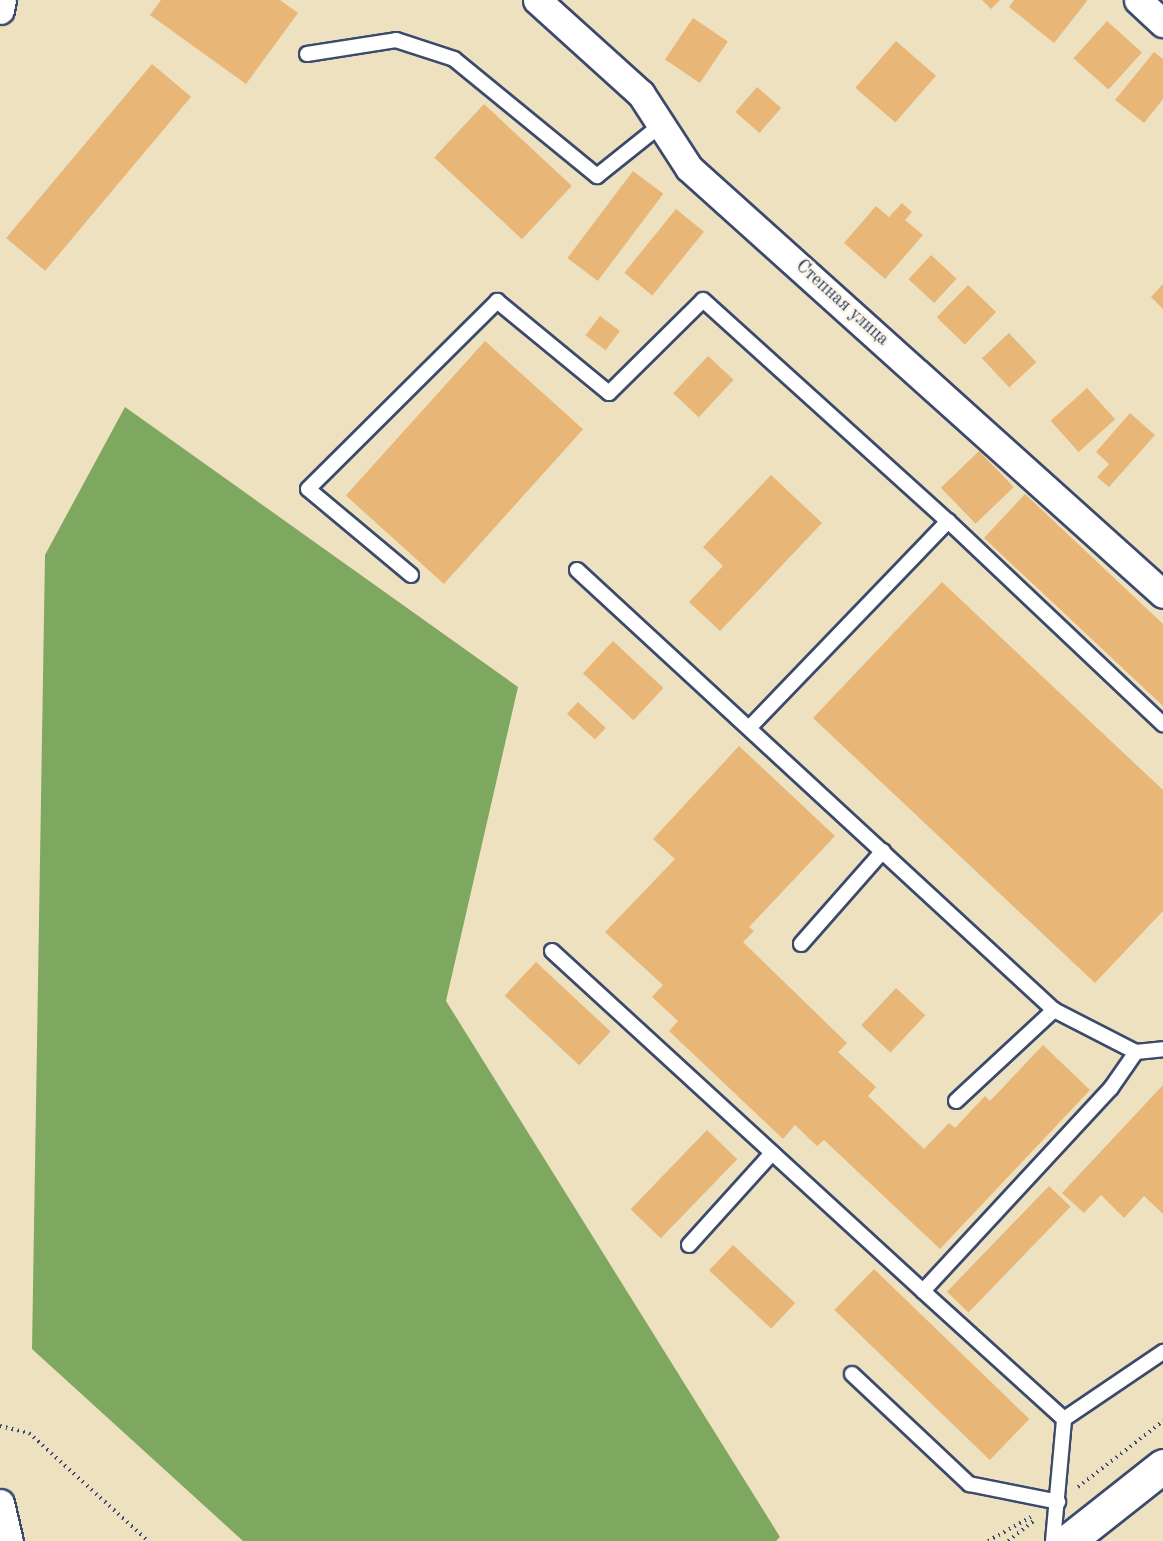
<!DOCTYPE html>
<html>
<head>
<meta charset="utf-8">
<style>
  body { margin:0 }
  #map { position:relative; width:1163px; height:1541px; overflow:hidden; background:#eee1c0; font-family:"Old Standard TT",serif }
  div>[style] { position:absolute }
  .forest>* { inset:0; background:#7ea75f }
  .building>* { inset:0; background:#e8b677; transform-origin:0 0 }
  .path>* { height:4px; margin-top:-2px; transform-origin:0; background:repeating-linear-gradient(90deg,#3b4a6d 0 1.5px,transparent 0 6px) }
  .roads { filter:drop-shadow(2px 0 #3b4a6d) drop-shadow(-2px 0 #3b4a6d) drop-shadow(0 2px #3b4a6d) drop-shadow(0 -2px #3b4a6d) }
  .lane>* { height:14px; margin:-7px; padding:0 7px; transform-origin:7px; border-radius:7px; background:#fff }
  .street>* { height:27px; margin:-13.5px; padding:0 13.5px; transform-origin:13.5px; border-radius:13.5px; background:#fff }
  .secondary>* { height:33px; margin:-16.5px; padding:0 16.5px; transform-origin:16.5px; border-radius:16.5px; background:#fff }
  span { translate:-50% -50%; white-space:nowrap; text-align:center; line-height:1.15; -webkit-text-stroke:4.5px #fcf5e5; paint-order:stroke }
  .street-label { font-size:18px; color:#1b2f5e }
</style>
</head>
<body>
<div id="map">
  <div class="forest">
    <div style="clip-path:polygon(125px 407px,518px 687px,446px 1001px,780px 1537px,776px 1541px,243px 1541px,32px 1349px,45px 555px)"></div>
  </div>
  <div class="building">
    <div style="clip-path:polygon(161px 0,280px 0,298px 13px,246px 84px,150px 15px)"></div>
    <div style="clip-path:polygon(982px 0,1000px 0,991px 9px)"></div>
    <div style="clip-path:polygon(1014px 0,1086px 0,1087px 1px,1054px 43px,1009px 7px)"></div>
    <div style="left:693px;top:18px;width:42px;height:50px;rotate:34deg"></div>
    <div style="left:1107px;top:21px;width:47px;height:50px;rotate:42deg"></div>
    <div style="left:896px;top:41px;width:53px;height:62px;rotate:41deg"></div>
    <div style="clip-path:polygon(1154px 52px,1163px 59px,1163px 99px,1144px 123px,1115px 100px)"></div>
    <div style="left:152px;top:64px;width:51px;height:227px;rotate:40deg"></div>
    <div style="left:757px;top:87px;width:32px;height:33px;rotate:41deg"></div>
    <div style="left:484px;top:104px;width:120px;height:73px;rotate:43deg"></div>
    <div style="left:633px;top:171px;width:38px;height:109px;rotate:37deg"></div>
    <div style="clip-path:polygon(902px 203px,912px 212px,905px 220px,923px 235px,885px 279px,844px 243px,876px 206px,889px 217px)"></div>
    <div style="left:676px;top:209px;width:36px;height:82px;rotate:39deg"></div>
    <div style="left:931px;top:255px;width:35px;height:33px;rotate:43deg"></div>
    <div style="clip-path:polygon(1163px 284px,1163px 309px,1151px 297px)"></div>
    <div style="left:968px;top:285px;width:39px;height:45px;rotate:44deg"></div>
    <div style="left:600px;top:316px;width:25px;height:24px;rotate:37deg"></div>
    <div style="left:1009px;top:333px;width:40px;height:37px;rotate:47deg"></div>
    <div style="left:485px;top:341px;width:132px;height:208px;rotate:42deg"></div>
    <div style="left:708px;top:356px;width:35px;height:51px;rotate:43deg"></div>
    <div style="left:1087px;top:388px;width:42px;height:49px;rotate:48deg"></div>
    <div style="clip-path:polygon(1130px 413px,1155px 435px,1109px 487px,1097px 477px,1109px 464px,1096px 452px)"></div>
    <div style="left:979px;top:451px;width:50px;height:53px;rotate:46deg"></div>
    <div style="clip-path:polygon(771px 475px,822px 523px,720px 631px,689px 602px,723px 566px,703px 547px)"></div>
    <div style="clip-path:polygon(1025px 494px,1163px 624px,1163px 706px,984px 538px)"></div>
    <div style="clip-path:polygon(942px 582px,1163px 790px,1163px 911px,1095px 983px,813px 718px)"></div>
    <div style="left:613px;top:641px;width:69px;height:44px;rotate:43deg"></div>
    <div style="left:578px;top:702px;width:38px;height:16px;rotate:43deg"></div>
    <div style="clip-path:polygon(739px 746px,835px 836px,749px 927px,754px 931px,743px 942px,847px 1043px,838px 1052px,876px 1087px,868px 1096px,924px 1149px,949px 1123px,955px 1128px,985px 1096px,990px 1101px,1043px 1045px,1090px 1090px,940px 1249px,824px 1140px,817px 1146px,795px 1125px,783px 1139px,669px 1031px,678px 1021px,652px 997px,663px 985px,605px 932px,675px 859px,653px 839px)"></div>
    <div style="left:536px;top:962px;width:102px;height:46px;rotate:43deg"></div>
    <div style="left:896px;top:988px;width:40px;height:51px;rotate:43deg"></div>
    <div style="clip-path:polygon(1163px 1085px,1163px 1214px,1144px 1196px,1124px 1218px,1101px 1195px,1084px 1213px,1062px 1193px)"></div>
    <div style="left:707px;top:1130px;width:42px;height:110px;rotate:44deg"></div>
    <div style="left:1049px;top:1186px;width:30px;height:147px;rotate:44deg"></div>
    <div style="left:733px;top:1245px;width:85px;height:35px;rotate:43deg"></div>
    <div style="left:874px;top:1269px;width:216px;height:57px;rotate:44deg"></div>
  </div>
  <div class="path">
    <div style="left:0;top:1426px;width:30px;rotate:14deg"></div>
    <div style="left:29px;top:1433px;width:161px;rotate:42.2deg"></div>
    <div style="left:1078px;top:1487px;width:108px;rotate:-37.8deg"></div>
    <div style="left:988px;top:1541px;width:49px;rotate:-29.2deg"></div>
    <div style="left:1008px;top:1541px;width:33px;rotate:-38deg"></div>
  </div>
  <div class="roads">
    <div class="lane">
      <div style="left:307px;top:54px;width:90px;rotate:-8.9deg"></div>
      <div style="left:396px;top:40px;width:61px;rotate:18.1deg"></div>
      <div style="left:454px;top:59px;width:185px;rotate:39.3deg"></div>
      <div style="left:597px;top:176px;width:82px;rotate:-38.6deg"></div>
      <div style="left:577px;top:570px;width:649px;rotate:42.69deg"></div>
      <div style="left:1054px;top:1010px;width:92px;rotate:27.1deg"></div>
      <div style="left:1136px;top:1052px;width:27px;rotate:-6deg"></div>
      <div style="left:411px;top:575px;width:134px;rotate:-140.1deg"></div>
      <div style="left:308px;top:489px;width:267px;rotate:-44.8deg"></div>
      <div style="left:497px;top:301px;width:145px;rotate:39.4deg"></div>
      <div style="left:609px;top:393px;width:132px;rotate:-44.7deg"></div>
      <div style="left:703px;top:300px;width:330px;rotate:42.1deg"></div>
      <div style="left:948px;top:521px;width:296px;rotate:43.4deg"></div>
      <div style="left:750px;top:727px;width:286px;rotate:-46.1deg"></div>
      <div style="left:801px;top:944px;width:124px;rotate:-48.6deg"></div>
      <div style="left:552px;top:951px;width:503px;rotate:42.5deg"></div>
      <div style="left:956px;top:1101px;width:134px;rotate:-42.9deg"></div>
      <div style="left:689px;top:1245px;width:124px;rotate:-47.9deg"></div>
      <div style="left:852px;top:1374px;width:161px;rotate:43.2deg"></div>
      <div style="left:969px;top:1484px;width:91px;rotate:11.4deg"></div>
      <div style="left:1064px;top:1419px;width:190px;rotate:-137.8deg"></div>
      <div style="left:923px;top:1291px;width:277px;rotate:-47.2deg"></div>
      <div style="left:1111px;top:1088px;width:44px;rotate:-55.2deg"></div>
      <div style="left:1053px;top:1541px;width:122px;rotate:-84.8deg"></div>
      <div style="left:1064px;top:1419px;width:120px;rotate:-34.1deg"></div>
    </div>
    <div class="street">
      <div style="left:537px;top:0;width:140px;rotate:42.1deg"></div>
      <div style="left:641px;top:94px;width:88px;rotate:57deg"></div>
      <div style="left:689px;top:168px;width:637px;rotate:41.95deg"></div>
      <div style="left:1138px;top:0;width:34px;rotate:43deg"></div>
      <div style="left:0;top:10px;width:10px;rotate:-79deg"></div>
      <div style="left:0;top:1503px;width:39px;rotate:77deg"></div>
    </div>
    <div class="secondary">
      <div style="left:1068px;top:1541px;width:121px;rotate:-38.3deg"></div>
    </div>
  </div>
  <div class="street-label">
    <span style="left:842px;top:303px;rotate:42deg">Степная улица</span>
  </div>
</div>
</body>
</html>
